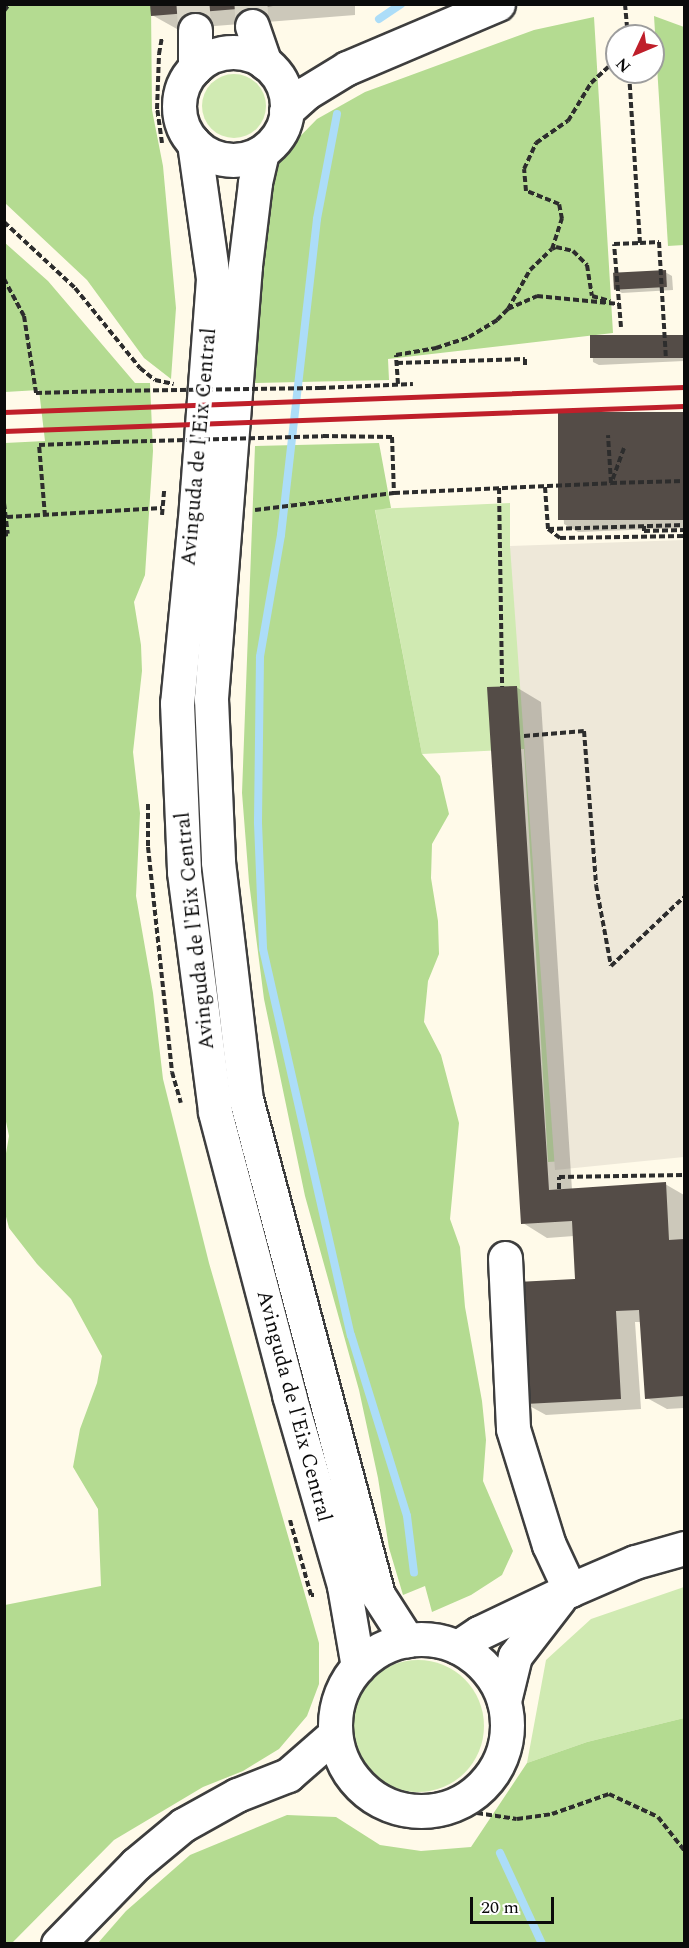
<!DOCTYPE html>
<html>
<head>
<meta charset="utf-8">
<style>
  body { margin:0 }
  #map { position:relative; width:689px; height:1948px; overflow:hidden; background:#fffae9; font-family:Spectral,serif }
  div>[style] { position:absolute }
  .green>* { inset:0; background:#d0eab2 }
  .round { border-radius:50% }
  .forest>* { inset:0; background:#b4db91 }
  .plaza>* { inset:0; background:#eee8d9 }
  .shadow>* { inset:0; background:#0003 }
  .stream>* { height:8px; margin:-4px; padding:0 4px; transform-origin:4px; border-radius:4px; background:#acddf8 }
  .building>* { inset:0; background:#544c47; transform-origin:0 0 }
  .minor-tunnel>* { height:33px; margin-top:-16.5px; transform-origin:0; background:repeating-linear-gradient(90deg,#dad6c8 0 33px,transparent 0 49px) }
  .path>* { height:4px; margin-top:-2px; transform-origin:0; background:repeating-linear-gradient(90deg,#2d2d2d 0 6px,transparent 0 9px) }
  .roads { filter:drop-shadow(2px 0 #3e3e3e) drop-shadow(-2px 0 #3e3e3e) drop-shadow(0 2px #3e3e3e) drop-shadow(0 -2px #3e3e3e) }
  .minor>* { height:33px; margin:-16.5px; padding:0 16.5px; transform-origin:16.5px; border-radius:16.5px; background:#fff }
  .minor>.ring { margin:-16.5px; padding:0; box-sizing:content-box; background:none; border:33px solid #fff; border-radius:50% }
  .rail>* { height:4.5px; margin:-2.25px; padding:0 2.25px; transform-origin:2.25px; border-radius:2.25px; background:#bf1f2a }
  .path-bridge>* { height:4px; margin-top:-2px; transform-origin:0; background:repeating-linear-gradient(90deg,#2d2d2d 0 6px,transparent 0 9px) }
  span { translate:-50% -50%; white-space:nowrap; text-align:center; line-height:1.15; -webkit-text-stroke:6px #fff; paint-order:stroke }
  .street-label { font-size:21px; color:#0b0b0b }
  .frame { position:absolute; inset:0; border:6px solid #0b0b0b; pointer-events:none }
  .north { position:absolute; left:605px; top:24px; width:60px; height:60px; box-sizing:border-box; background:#fff; border:2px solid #9d9d9d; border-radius:50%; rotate:226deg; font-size:16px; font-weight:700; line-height:24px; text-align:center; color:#0b0b0b }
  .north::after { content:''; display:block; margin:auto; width:21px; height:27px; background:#bf1f2a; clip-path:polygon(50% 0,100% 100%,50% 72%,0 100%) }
  .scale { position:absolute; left:470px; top:1897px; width:84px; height:27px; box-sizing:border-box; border:3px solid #0b0b0b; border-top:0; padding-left:8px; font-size:18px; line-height:21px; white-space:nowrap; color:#0b0b0b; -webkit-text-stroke:4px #fff; paint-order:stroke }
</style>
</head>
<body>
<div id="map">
  <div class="green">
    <div class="round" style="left:202px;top:74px;width:64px;height:64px"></div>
    <div style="clip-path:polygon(510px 503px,510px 548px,684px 542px,684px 1154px,548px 1162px,524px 749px,422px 754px,375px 509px)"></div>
    <div style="clip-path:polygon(684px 1587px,684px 1718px,587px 1742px,527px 1763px,546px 1660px,591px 1619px)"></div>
    <div class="round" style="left:352px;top:1660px;width:132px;height:132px"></div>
  </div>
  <div class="forest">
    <div style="clip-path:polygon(5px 5px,151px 5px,152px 110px,163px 166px,176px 308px,171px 379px,144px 358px,87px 280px,5px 203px)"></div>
    <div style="clip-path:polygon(654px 16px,684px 27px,684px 245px,668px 246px)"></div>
    <div style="clip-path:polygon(594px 17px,613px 333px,388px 359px,389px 380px,255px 383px,266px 212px,279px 158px,317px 119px,365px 92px,534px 30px)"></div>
    <div style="clip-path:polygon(4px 242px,48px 281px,135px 383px,150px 383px,153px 451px,145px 575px,134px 602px,141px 645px,142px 671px,133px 752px,140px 813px,136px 896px,153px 993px,163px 1079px,209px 1263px,319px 1643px,319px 1684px,307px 1716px,279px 1749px,243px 1771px,203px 1787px,114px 1840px,11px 1944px,4px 1943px,5px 1605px,101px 1586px,98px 1509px,73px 1467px,80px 1429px,97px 1383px,102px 1356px,71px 1299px,37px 1264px,9px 1228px,5px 1213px,5px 1159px,9px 1136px,4px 1112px,5px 443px,45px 441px,39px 390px,5px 392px)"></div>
    <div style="clip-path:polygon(379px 443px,391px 508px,375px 510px,422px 754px,440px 776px,449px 814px,432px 844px,431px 878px,438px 921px,439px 954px,428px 981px,424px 1022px,441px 1055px,459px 1123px,450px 1219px,460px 1247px,465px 1307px,482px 1401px,486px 1440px,483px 1481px,513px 1551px,502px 1575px,471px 1595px,432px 1612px,425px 1586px,403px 1595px,389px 1548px,378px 1478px,359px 1390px,305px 1196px,264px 999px,249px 882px,242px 793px,255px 446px)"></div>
    <div style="clip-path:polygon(684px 1718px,684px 1943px,98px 1943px,126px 1911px,190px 1855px,287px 1815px,336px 1817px,380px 1845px,421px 1851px,471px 1847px,527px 1763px,587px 1742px)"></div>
  </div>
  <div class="plaza">
    <div style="clip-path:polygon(684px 540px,684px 1157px,555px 1170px,510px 546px)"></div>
  </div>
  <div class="shadow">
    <div style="clip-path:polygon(152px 4px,355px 4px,355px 15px,177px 29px,152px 15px)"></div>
    <div style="clip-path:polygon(665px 272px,672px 276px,673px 290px,622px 293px,615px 289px)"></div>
    <div style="clip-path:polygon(684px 336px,684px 361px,599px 365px,593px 362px,592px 341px)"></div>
    <div style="clip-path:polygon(684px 414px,684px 528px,578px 532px,564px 524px,560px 418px)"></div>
    <div style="clip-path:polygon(516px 687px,541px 702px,572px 1190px,665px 1184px,684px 1195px,684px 1408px,667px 1409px,647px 1398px,642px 1322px,635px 1322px,641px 1409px,546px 1415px,526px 1404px,577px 1280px,574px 1236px,547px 1238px,523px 1223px)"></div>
  </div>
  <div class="stream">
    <div style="left:379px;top:19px;width:27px;rotate:-34deg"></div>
    <div style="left:337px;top:114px;width:107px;rotate:100.8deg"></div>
    <div style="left:317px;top:219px;width:318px;rotate:96.5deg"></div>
    <div style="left:281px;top:535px;width:124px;rotate:99.8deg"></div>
    <div style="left:260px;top:657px;width:166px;rotate:90.7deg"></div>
    <div style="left:258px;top:823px;width:126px;rotate:87.7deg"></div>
    <div style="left:263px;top:949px;width:396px;rotate:77.2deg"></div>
    <div style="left:351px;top:1335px;width:189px;rotate:72.8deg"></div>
    <div style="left:407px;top:1516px;width:57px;rotate:83deg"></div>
    <div style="left:500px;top:1853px;width:100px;rotate:65.2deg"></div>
  </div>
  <div class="building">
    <div style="clip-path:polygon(150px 4px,273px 4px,273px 6px,151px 16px)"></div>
    <div style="left:666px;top:270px;width:17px;height:53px;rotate:87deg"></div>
    <div style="left:684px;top:335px;width:23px;height:94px;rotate:90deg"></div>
    <div style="left:684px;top:412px;width:108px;height:126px;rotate:90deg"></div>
    <div style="clip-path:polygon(517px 686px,549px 1190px,666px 1182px,669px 1240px,684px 1239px,684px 1396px,645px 1399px,639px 1310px,616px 1311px,621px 1399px,525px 1404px,517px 1282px,575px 1279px,572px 1221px,521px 1224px,487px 687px)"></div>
  </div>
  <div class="minor-tunnel">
    <div style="left:193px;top:4px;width:26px;rotate:86deg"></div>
    <div style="left:251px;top:4px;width:22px;rotate:87deg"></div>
  </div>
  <div class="path">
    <div style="left:625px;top:4px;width:32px;rotate:85deg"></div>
    <div style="left:4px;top:11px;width:9px;rotate:-54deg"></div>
    <div style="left:162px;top:143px;width:34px;rotate:-98deg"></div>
    <div style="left:157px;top:109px;width:55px;rotate:-87.9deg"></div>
    <div style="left:159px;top:54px;width:17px;rotate:-80deg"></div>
    <div style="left:4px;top:222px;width:97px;rotate:42.9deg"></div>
    <div style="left:75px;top:288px;width:103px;rotate:50.9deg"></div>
    <div style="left:140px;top:368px;width:19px;rotate:39deg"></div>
    <div style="left:155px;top:380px;width:19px;rotate:12deg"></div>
    <div style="left:640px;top:243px;width:19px;rotate:-3deg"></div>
    <div style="left:659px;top:242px;width:117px;rotate:86.6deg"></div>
    <div style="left:552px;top:249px;width:4px;rotate:-27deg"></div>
    <div style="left:556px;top:247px;width:17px;rotate:13deg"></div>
    <div style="left:573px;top:251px;width:20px;rotate:45deg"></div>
    <div style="left:587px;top:265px;width:31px;rotate:81deg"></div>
    <div style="left:592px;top:296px;width:19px;rotate:16deg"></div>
    <div style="left:4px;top:279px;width:42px;rotate:61.6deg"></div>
    <div style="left:24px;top:316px;width:78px;rotate:81.1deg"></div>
    <div style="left:36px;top:393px;width:72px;rotate:-1.6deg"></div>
    <div style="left:508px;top:309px;width:32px;rotate:-24deg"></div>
    <div style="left:537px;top:296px;width:82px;rotate:5.6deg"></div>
    <div style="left:621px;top:327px;width:83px;rotate:-94.8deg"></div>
    <div style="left:614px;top:244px;width:26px;rotate:-2deg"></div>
    <div style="left:640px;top:243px;width:171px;rotate:-93.7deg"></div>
    <div style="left:397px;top:363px;width:128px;rotate:-1.8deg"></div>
    <div style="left:525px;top:359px;width:7px;rotate:90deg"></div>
    <div style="left:398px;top:384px;width:29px;rotate:-94deg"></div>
    <div style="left:396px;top:355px;width:41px;rotate:-9.9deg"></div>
    <div style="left:436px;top:348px;width:35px;rotate:-18deg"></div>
    <div style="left:469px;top:337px;width:33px;rotate:-31deg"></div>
    <div style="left:497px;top:320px;width:16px;rotate:-45deg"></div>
    <div style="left:508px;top:309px;width:45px;rotate:-60.6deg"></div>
    <div style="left:530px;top:270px;width:30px;rotate:-44deg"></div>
    <div style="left:552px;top:249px;width:32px;rotate:-72deg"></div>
    <div style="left:562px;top:219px;width:15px;rotate:-101deg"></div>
    <div style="left:559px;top:204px;width:35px;rotate:-158deg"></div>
    <div style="left:526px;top:191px;width:22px;rotate:-95deg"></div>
    <div style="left:524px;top:169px;width:29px;rotate:-65deg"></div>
    <div style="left:536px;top:143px;width:39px;rotate:-35deg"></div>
    <div style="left:568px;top:121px;width:44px;rotate:-58.8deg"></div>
    <div style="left:591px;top:83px;width:26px;rotate:-43deg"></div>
    <div style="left:610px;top:65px;width:7px;rotate:16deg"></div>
    <div style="left:320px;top:388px;width:93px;rotate:-2.5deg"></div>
    <div style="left:323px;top:436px;width:69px;rotate:0.8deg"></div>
    <div style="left:392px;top:437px;width:56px;rotate:88deg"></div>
    <div style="left:394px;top:493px;width:217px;rotate:-2.6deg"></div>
    <div style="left:611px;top:483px;width:48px;rotate:-93.6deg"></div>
    <div style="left:624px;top:448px;width:37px;rotate:110deg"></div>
    <div style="left:611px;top:483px;width:73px;rotate:-1.6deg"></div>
    <div style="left:545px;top:487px;width:42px;rotate:85.9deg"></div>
    <div style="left:548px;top:529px;width:136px;rotate:-1.7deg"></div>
    <div style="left:499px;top:488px;width:199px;rotate:89.1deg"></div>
    <div style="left:4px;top:503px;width:31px;rotate:83deg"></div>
    <div style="left:8px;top:534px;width:4px;rotate:166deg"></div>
    <div style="left:255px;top:510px;width:140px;rotate:-7deg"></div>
    <div style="left:162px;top:515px;width:25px;rotate:-85deg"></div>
    <div style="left:45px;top:516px;width:71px;rotate:-94.8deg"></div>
    <div style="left:39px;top:445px;width:75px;rotate:-2.3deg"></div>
    <div style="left:7px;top:517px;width:155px;rotate:-3.3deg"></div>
    <div style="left:644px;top:526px;width:5px;rotate:90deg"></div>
    <div style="left:644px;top:531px;width:40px;rotate:-1.4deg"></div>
    <div style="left:548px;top:529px;width:15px;rotate:37deg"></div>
    <div style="left:560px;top:538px;width:124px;rotate:-0.9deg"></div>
    <div style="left:524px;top:736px;width:60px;rotate:-4.8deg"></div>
    <div style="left:584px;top:731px;width:154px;rotate:85.5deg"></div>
    <div style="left:596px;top:885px;width:82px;rotate:79.5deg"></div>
    <div style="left:611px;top:966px;width:100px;rotate:-43.4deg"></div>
    <div style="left:148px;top:804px;width:43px;rotate:90deg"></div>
    <div style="left:148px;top:847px;width:226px;rotate:83.9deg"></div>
    <div style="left:172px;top:1072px;width:32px;rotate:74deg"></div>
    <div style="left:559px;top:1189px;width:12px;rotate:-90deg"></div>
    <div style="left:559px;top:1177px;width:125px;rotate:-0.9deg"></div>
    <div style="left:290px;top:1520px;width:78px;rotate:74.4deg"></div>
    <div style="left:311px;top:1595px;width:3px"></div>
    <div style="left:460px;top:1802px;width:20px;rotate:33deg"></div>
    <div style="left:477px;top:1813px;width:40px;rotate:8.5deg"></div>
    <div style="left:517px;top:1819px;width:35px;rotate:-8deg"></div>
    <div style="left:552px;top:1814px;width:60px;rotate:-19.3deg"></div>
    <div style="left:609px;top:1794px;width:54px;rotate:25.1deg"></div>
    <div style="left:658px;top:1817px;width:42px;rotate:51.8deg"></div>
  </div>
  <div class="roads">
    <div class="minor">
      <div style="left:252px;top:26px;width:39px;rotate:71deg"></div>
      <div class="ring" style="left:179px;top:52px;width:75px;height:75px"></div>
      <div style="left:195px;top:68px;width:38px;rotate:-90deg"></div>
      <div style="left:286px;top:111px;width:27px;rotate:-42deg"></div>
      <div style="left:306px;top:93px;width:48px;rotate:-31.4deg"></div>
      <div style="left:347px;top:68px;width:164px;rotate:-23deg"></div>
      <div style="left:194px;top:143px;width:137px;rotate:82deg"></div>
      <div style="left:213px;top:279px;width:229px;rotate:94.3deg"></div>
      <div style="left:196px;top:507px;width:197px;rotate:95.5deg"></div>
      <div style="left:177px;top:703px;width:169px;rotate:87.6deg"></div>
      <div style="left:184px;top:872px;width:242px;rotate:82.6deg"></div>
      <div style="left:215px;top:1112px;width:293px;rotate:75.3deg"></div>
      <div style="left:289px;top:1395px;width:199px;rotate:73.9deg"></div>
      <div style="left:344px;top:1586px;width:82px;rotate:80.2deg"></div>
      <div style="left:262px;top:152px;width:32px;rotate:103deg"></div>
      <div style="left:255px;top:183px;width:84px;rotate:96.9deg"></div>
      <div style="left:245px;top:266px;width:434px;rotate:94.5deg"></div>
      <div style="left:211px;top:699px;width:163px;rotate:87.5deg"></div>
      <div style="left:218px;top:862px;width:239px;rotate:83.3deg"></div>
      <div style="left:246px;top:1099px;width:513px;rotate:75.1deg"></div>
      <div style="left:378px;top:1595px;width:54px;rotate:57.2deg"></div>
      <div style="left:505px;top:1258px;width:171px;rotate:87.3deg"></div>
      <div style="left:513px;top:1429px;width:121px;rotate:72.8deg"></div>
      <div style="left:549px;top:1545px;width:50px;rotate:65deg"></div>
      <div class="ring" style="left:335px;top:1639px;width:139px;height:139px"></div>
      <div style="left:458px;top:1647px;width:25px;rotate:-34deg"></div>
      <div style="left:479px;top:1633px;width:93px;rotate:-25.5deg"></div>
      <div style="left:563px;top:1593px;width:78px;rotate:-23.3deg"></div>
      <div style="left:635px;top:1562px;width:51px;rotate:-15.9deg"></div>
      <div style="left:504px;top:1701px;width:46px;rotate:-76.3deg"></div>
      <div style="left:515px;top:1656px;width:72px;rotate:-52.3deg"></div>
      <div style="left:58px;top:1944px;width:112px;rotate:-45.7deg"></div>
      <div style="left:136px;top:1864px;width:61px;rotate:-39.7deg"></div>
      <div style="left:183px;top:1825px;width:62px;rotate:-29.1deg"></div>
      <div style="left:237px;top:1795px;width:55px;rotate:-21.4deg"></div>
      <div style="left:288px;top:1775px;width:62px;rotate:-41.1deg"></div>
    </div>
  </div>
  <div class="rail">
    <div style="left:4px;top:412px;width:680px;rotate:-2.11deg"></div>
    <div style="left:4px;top:431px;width:680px;rotate:-2.11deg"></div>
  </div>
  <div class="path-bridge">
    <div style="left:108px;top:391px;width:212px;rotate:-0.8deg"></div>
    <div style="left:114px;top:442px;width:209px;rotate:-1.6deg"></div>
  </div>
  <div class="street-label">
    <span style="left:199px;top:447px;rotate:-85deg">Avinguda de l'Eix Central</span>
    <span style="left:195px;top:931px;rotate:-96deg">Avinguda de l'Eix Central</span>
    <span style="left:294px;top:1406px;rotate:75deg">Avinguda de l'Eix Central</span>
  </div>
  <div class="frame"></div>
  <div class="north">N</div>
  <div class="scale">20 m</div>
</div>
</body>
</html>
